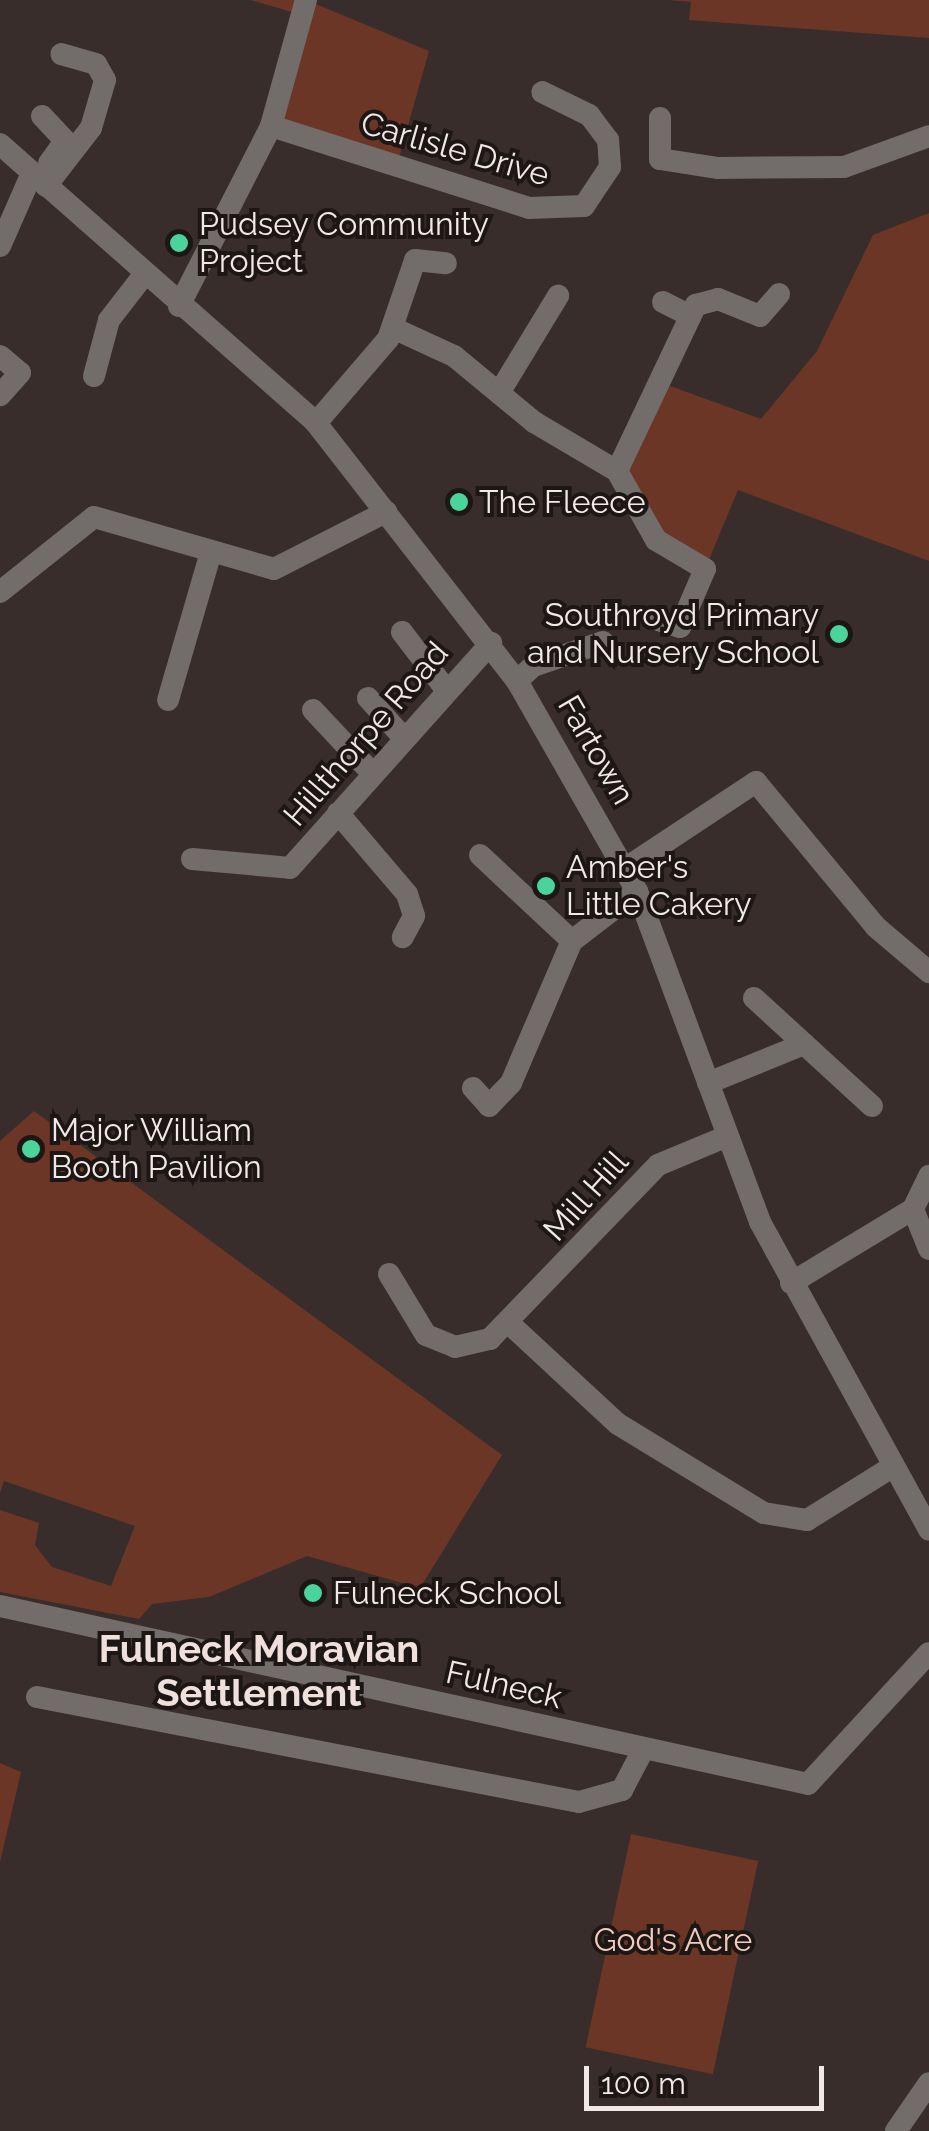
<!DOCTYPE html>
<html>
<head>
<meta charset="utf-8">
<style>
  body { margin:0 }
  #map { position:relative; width:929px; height:2131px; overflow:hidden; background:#382d2a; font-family:Raleway,sans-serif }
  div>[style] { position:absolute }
  .green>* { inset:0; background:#6c3627; transform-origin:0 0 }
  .minor>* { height:22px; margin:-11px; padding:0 11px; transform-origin:11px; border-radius:11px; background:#726c6a }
  .dots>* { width:28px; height:28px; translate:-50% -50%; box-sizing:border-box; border:5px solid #1c1715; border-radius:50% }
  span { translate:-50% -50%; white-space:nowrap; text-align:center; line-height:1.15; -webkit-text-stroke:8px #1c1715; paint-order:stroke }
  .street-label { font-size:32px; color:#f1e9e7 }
  .poi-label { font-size:32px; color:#f1e9e7 }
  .left { translate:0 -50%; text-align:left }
  .right { translate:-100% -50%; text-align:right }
  .park-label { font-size:32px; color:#f4cabe }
  .quarter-label { font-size:38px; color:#f0e0dc; font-weight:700 }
  .scale { position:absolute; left:584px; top:2066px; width:240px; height:45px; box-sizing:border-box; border:5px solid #f1e9e7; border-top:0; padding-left:12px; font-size:30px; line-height:35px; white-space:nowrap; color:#f1e9e7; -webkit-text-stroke:8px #1c1715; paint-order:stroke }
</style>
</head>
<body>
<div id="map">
  <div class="green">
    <div style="clip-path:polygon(251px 0,306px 0,429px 51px,396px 168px,271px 126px,302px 15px)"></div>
    <div style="clip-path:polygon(668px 0,929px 0,929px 38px,689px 20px,691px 2px)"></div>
    <div style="clip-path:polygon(929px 213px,929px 561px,738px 490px,705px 569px,656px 540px,617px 471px,662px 383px,761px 419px,817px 351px,873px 235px)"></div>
    <div style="clip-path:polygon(34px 1111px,502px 1455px,420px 1588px,307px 1556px,209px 1597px,152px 1604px,139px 1619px,0 1592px,0 1510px,39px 1523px,35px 1545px,52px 1567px,111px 1586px,135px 1526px,4px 1481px,0 1493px,0 1141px)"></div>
    <div style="clip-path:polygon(0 1763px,21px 1772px,0 1862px)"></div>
    <div style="left:631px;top:1834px;width:130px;height:218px;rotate:12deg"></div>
  </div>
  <div class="minor">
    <div style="left:42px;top:116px;width:34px;rotate:47deg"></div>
    <div style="left:65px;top:141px;width:27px;rotate:126deg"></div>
    <div style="left:660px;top:118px;width:41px;rotate:90deg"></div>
    <div style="left:660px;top:159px;width:59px;rotate:8.8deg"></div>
    <div style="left:718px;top:168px;width:126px;rotate:-0.5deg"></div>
    <div style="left:844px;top:167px;width:90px;rotate:-20deg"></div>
    <div style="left:271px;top:126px;width:271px;rotate:17.6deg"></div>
    <div style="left:529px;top:208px;width:55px;rotate:-2.1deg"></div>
    <div style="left:584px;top:206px;width:47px;rotate:-56.3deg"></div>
    <div style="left:610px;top:167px;width:27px;rotate:-94deg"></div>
    <div style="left:608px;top:140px;width:31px;rotate:-127deg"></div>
    <div style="left:589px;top:115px;width:52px;rotate:-153.9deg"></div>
    <div style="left:0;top:144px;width:422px;rotate:41.4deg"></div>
    <div style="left:316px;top:423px;width:327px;rotate:52.1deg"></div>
    <div style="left:517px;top:681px;width:242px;rotate:60.3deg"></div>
    <div style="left:637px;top:891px;width:353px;rotate:69.6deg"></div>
    <div style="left:760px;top:1222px;width:351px;rotate:61.2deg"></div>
    <div style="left:46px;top:186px;width:73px;rotate:-52.2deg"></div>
    <div style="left:91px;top:128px;width:50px;rotate:-73.7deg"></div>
    <div style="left:105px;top:80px;width:18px;rotate:-119deg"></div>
    <div style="left:96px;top:64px;width:36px;rotate:-164deg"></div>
    <div style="left:0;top:246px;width:80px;rotate:-66.3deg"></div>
    <div style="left:663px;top:302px;width:31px;rotate:27deg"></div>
    <div style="left:179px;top:306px;width:202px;rotate:-62.9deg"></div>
    <div style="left:271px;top:126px;width:131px;rotate:-74.5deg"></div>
    <div style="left:393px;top:328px;width:67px;rotate:24.7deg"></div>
    <div style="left:454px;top:356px;width:104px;rotate:39.5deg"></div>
    <div style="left:534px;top:422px;width:96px;rotate:30.6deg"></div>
    <div style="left:617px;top:471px;width:79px;rotate:60.5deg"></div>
    <div style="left:656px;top:540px;width:57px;rotate:30.6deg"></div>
    <div style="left:705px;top:569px;width:63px;rotate:113.3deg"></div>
    <div style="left:680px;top:627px;width:22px;rotate:-162deg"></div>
    <div style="left:0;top:356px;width:26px;rotate:40deg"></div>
    <div style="left:20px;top:373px;width:30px;rotate:132deg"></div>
    <div style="left:94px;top:376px;width:58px;rotate:-75deg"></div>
    <div style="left:109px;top:320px;width:56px;rotate:-52.3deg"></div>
    <div style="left:499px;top:393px;width:114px;rotate:-58.7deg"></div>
    <div style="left:316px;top:423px;width:111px;rotate:-49.4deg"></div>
    <div style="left:388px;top:339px;width:83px;rotate:-71.1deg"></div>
    <div style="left:415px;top:260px;width:31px;rotate:6deg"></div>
    <div style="left:617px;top:471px;width:184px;rotate:-64.6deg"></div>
    <div style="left:696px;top:305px;width:23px;rotate:-15deg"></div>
    <div style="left:718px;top:299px;width:45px;rotate:22deg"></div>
    <div style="left:760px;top:316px;width:29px;rotate:-49deg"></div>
    <div style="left:0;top:592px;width:120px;rotate:-38.6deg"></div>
    <div style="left:94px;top:517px;width:187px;rotate:16.1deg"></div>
    <div style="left:274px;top:569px;width:126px;rotate:-27deg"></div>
    <div style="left:402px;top:632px;width:69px;rotate:52.6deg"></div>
    <div style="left:517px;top:681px;width:22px;rotate:-43deg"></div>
    <div style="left:533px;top:666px;width:74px;rotate:-18.9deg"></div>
    <div style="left:368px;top:698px;width:51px;rotate:48.2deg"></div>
    <div style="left:168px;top:700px;width:151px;rotate:-73.8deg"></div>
    <div style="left:313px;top:710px;width:85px;rotate:46.9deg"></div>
    <div style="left:338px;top:813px;width:106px;rotate:49.6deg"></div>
    <div style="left:407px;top:894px;width:23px;rotate:72deg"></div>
    <div style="left:414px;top:916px;width:24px;rotate:118deg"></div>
    <div style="left:480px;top:855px;width:126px;rotate:43.1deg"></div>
    <div style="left:192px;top:859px;width:98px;rotate:5.2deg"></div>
    <div style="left:290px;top:868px;width:302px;rotate:-48.2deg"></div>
    <div style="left:626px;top:868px;width:156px;rotate:-33.5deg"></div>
    <div style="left:756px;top:782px;width:188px;rotate:50.4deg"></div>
    <div style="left:876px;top:927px;width:70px;rotate:40.3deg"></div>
    <div style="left:754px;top:998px;width:160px;rotate:42.5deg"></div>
    <div style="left:708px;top:1083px;width:104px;rotate:-22.1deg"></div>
    <div style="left:473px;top:1088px;width:24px;rotate:48deg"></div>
    <div style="left:489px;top:1106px;width:32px;rotate:-46deg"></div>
    <div style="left:511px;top:1083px;width:155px;rotate:-66.8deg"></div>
    <div style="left:572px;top:941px;width:82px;rotate:-37.6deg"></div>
    <div style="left:913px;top:1209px;width:43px;rotate:68.2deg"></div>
    <div style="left:913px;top:1209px;width:37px;rotate:-64deg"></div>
    <div style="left:389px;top:1274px;width:71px;rotate:58.8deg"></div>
    <div style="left:426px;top:1335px;width:31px;rotate:22deg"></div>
    <div style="left:455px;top:1347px;width:36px;rotate:-13deg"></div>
    <div style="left:490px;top:1339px;width:242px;rotate:-46deg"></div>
    <div style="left:658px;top:1165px;width:73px;rotate:-22.7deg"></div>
    <div style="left:791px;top:1283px;width:143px;rotate:-31.2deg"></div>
    <div style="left:512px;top:1326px;width:144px;rotate:42.8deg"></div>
    <div style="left:618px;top:1424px;width:171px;rotate:31.4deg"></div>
    <div style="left:764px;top:1513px;width:44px;rotate:9.2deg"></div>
    <div style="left:807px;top:1520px;width:100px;rotate:-31.9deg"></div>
    <div style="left:0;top:1606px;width:827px;rotate:12.42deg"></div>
    <div style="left:808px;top:1784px;width:178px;rotate:-47.3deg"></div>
    <div style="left:37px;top:1697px;width:552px;rotate:10.96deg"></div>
    <div style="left:579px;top:1802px;width:45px;rotate:-15.6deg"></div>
    <div style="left:622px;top:1790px;width:45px;rotate:-62.3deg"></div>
    <div style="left:896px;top:2131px;width:58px;rotate:-55.5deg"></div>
  </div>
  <div class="dots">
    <div style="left:179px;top:243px;background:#4ad49c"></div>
    <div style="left:459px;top:502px;background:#4ad49c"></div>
    <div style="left:839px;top:634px;background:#4ad49c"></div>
    <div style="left:546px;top:886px;background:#4ad49c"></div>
    <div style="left:31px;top:1149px;background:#4ad49c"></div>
    <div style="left:313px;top:1593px;background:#4ad49c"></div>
  </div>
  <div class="street-label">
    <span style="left:455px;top:149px;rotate:16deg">Carlisle Drive</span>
    <span style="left:366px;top:734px;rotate:-49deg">Hillthorpe Road</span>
    <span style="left:596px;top:750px;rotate:60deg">Fartown</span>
    <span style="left:586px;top:1196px;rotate:-48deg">Mill Hill</span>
    <span style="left:504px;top:1685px;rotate:13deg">Fulneck</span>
  </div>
  <div class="poi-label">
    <span class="left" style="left:199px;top:243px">Pudsey Community<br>Project</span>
    <span class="left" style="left:479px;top:502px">The Fleece</span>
    <span class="right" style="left:819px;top:634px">Southroyd Primary<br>and Nursery School</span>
    <span class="left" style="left:566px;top:886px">Amber's<br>Little Cakery</span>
    <span class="left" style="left:51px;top:1149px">Major William<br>Booth Pavilion</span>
    <span class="left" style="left:333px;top:1593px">Fulneck School</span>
  </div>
  <div class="park-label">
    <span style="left:673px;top:1940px">God's Acre</span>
  </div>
  <div class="quarter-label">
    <span style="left:259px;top:1671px">Fulneck Moravian<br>Settlement</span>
  </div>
  <div class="scale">100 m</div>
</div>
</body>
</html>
